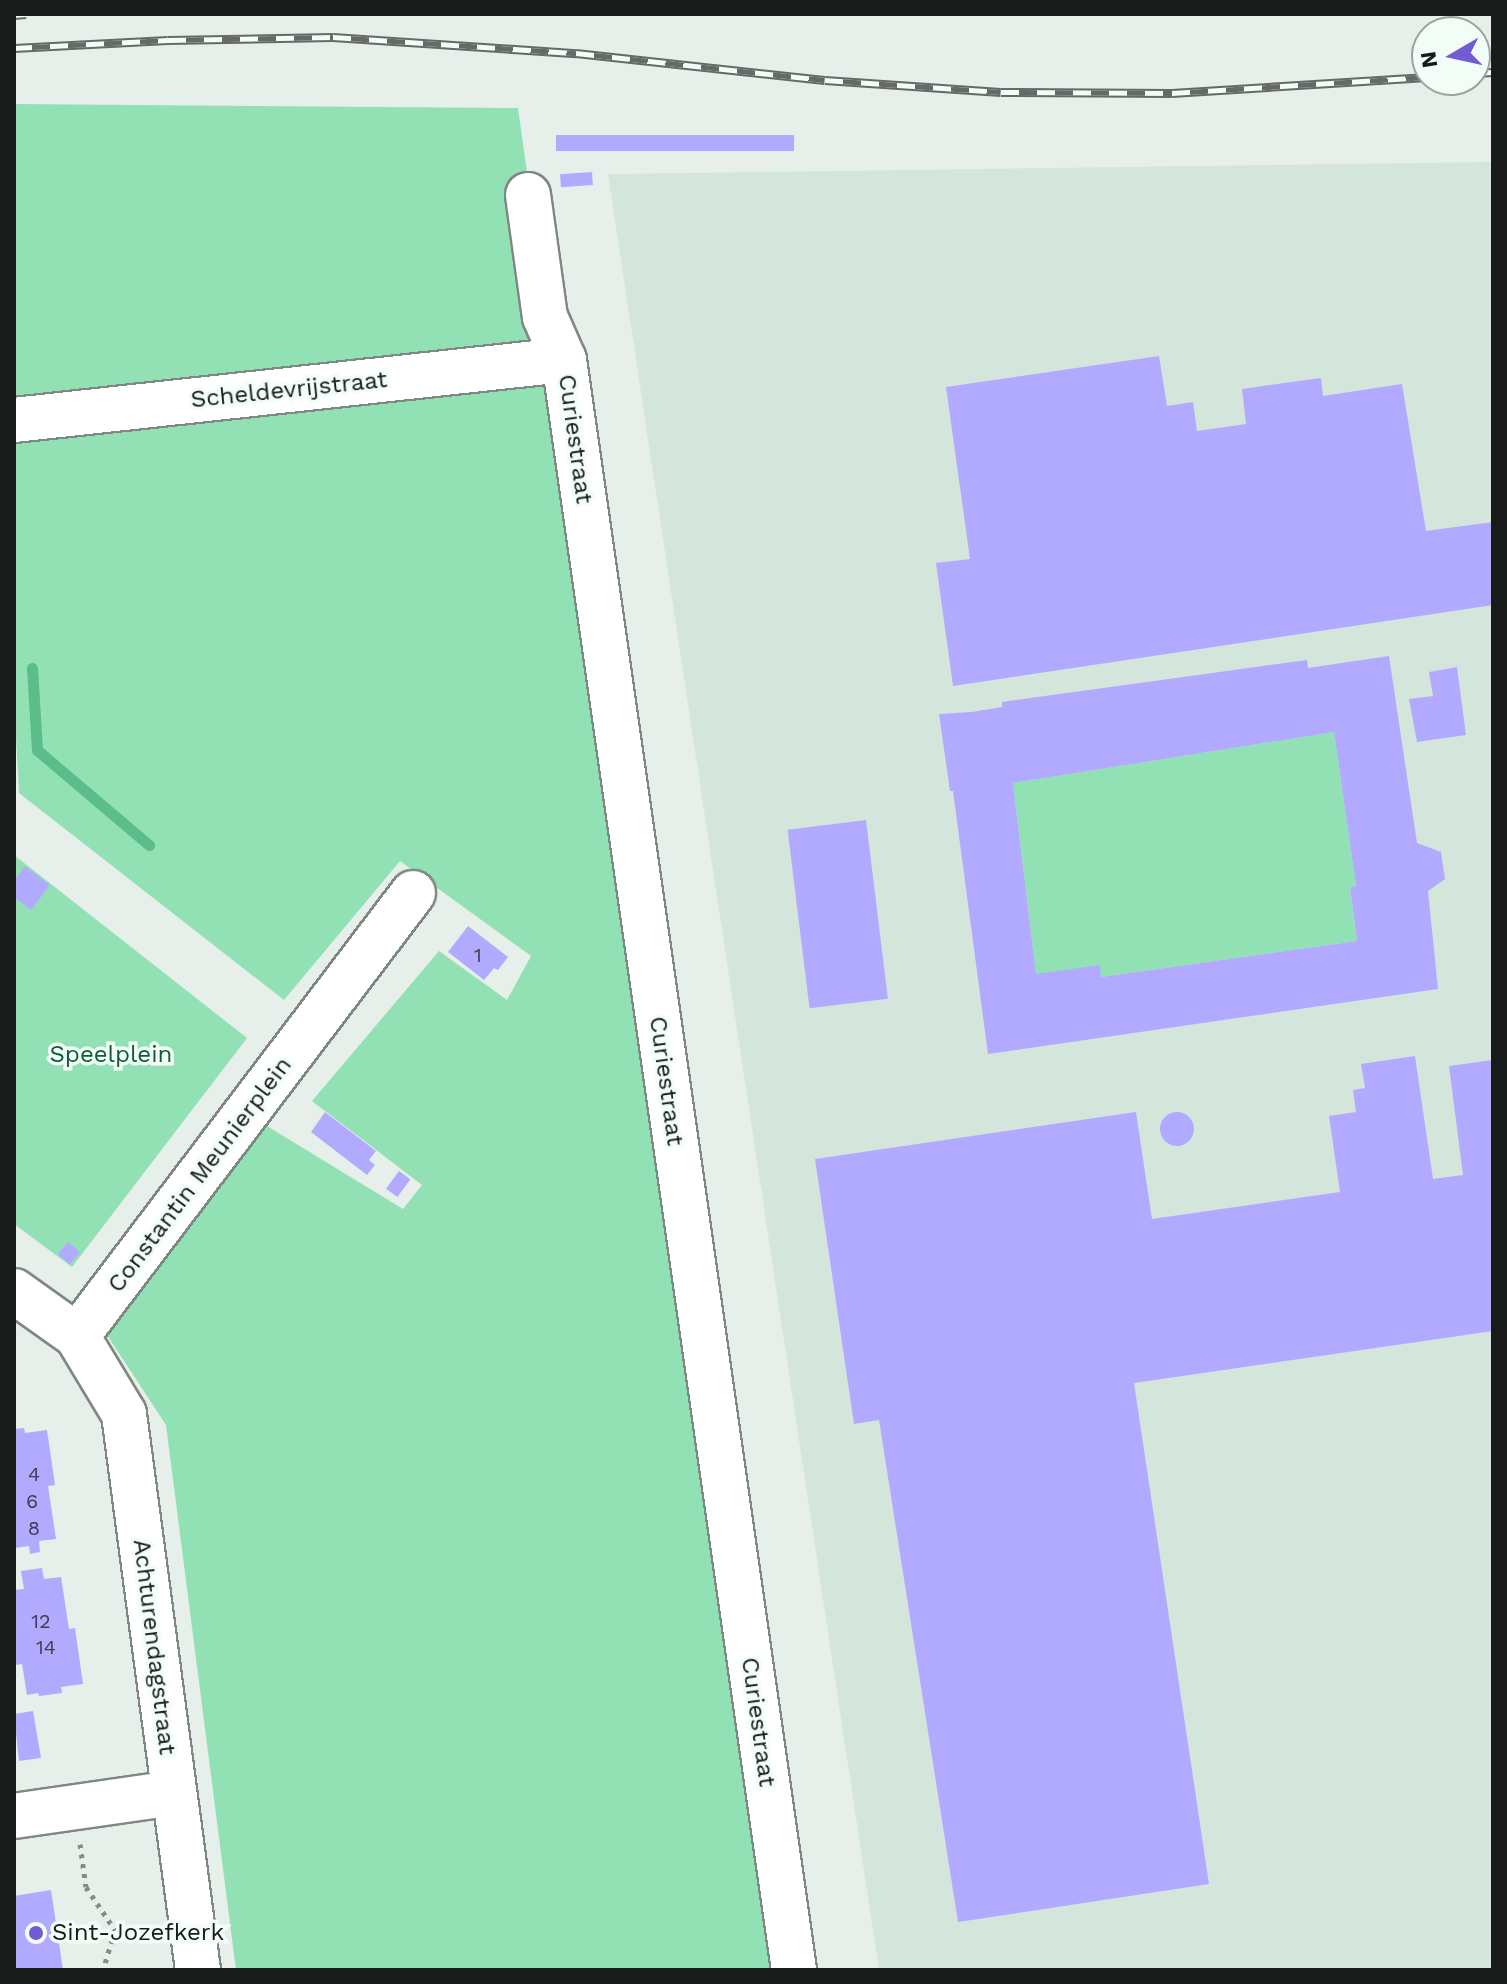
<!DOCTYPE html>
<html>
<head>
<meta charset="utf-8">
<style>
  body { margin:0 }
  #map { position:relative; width:1507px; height:1984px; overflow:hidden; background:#e6efe9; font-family:"Work Sans",sans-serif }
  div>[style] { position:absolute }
  .built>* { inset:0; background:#d4e5db }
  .green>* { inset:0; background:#92e1b5 }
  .stream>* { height:11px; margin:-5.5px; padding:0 5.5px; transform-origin:5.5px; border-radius:5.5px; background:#5abd8a }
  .building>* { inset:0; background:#b2aaff; transform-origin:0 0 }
  .round { border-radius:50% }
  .path>* { height:5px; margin-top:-2.5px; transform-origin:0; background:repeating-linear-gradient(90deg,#858b87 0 4px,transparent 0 10px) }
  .roads { filter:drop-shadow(2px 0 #808883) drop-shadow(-2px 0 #808883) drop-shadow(0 2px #808883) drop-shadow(0 -2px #808883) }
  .minor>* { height:44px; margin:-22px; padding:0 22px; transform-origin:22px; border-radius:22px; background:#fff }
  .rail>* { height:9px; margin-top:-4.5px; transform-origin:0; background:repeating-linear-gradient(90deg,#f3fdf7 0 18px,#656a67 0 36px); box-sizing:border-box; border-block:2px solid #656a67 }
  .dots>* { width:22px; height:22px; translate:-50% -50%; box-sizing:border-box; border:4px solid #f3fdf7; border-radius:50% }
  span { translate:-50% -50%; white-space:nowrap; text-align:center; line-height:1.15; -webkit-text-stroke:7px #f3fdf7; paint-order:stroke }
  .number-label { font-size:20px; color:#3e3f52 }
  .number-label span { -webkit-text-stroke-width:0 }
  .street-label { font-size:24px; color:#181b19 }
  .park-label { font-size:24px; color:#0f5b3a }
  .poi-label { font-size:24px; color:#181b19 }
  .left { translate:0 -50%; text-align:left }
  .frame { position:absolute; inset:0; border:16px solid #181b19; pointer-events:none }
  .north { position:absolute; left:1411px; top:16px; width:80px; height:80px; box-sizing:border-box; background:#f3fdf7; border:2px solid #9ba39e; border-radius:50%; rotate:261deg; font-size:22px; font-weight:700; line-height:32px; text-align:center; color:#181b19 }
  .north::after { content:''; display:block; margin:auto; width:28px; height:36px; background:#725bd5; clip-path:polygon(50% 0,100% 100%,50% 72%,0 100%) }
</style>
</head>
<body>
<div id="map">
  <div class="built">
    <div style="clip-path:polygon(1493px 162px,1493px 1970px,879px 1970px,608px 174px)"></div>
  </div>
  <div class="green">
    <div style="clip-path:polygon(14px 104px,518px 108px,778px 1970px,236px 1970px,166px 1425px,105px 1332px,262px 1123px,403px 1209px,422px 1185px,312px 1101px,439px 951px,507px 1000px,531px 956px,400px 861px,284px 1000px,19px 793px,14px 701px)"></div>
    <div style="clip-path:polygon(1334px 732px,1356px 886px,1350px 888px,1357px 941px,1101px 977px,1036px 974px,1013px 783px)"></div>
    <div style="clip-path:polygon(14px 855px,247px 1038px,72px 1267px,14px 1224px)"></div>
  </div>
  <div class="stream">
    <div style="left:32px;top:668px;width:82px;rotate:86.5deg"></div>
    <div style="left:37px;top:750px;width:147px;rotate:40.3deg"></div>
  </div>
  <div class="building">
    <div style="left:794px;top:135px;width:16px;height:238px;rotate:90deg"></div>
    <div style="left:592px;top:172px;width:13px;height:32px;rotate:86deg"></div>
    <div style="clip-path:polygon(1159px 356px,1167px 406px,1193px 402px,1197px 431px,1246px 424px,1242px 389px,1321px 378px,1323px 396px,1402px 384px,1426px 531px,1493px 522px,1493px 605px,953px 686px,936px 563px,970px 559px,946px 387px)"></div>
    <div style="clip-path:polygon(evenodd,1389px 656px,1417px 843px,1441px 852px,1445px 879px,1428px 891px,1438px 989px,988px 1054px,953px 791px,950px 791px,939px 714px,972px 712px,1002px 707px,1002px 702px,1307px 660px,1308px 668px,1389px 656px,1334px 732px,1356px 886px,1350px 888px,1357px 941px,1101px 977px,1100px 965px,1036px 974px,1013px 783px,1334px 732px)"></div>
    <div style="clip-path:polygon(1457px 667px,1466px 735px,1417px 742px,1409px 699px,1433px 696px,1429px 672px)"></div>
    <div style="left:866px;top:820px;width:180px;height:79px;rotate:83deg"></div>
    <div style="clip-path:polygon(25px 866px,50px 885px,31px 910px,14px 897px,14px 881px)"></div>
    <div style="clip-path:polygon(468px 926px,508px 957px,498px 970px,494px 968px,484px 980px,448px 952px)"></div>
    <div style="clip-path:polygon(1415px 1056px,1433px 1179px,1463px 1175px,1449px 1066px,1493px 1060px,1493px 1331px,1134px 1383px,1209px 1884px,958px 1922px,879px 1420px,854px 1424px,815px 1159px,1136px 1112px,1152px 1219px,1340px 1192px,1329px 1116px,1356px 1112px,1353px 1090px,1365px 1088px,1361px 1064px)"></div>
    <div style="clip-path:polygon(325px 1112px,376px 1151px,369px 1160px,375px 1165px,367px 1175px,311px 1132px)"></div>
    <div class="round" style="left:1160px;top:1112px;width:34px;height:34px"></div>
    <div style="left:399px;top:1171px;width:14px;height:22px;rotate:36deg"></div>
    <div style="left:68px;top:1242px;width:16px;height:16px;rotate:40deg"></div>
    <div style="clip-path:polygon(24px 1428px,25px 1433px,47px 1430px,55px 1485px,48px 1486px,56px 1539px,39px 1541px,40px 1552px,30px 1554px,29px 1546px,14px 1548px,14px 1429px)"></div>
    <div style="clip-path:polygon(42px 1568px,44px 1579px,61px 1577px,69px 1629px,75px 1628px,83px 1684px,61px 1687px,62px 1693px,39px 1696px,38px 1693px,27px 1695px,22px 1664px,14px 1665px,14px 1590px,24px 1589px,21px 1571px)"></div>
    <div style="clip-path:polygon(33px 1711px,41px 1758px,19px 1761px,14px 1714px)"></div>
    <div style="clip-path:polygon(51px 1890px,63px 1970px,14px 1970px,14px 1896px)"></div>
  </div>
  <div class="path">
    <div style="left:80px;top:1844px;width:43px;rotate:82.1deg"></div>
    <div style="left:86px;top:1887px;width:52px;rotate:56deg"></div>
    <div style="left:115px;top:1930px;width:42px;rotate:106.7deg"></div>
  </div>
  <div class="roads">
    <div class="minor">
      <div style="left:528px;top:195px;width:123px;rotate:82.1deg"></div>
      <div style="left:545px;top:317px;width:47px;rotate:66.2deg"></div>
      <div style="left:564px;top:360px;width:1626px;rotate:81.87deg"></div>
      <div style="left:14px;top:420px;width:553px;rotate:-6.23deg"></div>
      <div style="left:14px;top:1291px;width:77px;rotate:35.5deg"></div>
      <div style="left:77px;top:1336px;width:91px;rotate:58.9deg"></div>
      <div style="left:124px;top:1414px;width:561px;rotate:82.42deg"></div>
      <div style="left:77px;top:1336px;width:556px;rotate:-52.82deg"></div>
      <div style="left:14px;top:1816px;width:161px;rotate:-8.2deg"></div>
    </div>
  </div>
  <div class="rail">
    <div style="left:14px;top:15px;width:12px;rotate:-5deg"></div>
    <div style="left:14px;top:48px;width:154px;rotate:-3deg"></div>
    <div style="left:168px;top:40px;width:165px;rotate:-1deg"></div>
    <div style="left:333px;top:37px;width:244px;rotate:3.8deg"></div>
    <div style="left:576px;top:53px;width:250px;rotate:6.2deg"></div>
    <div style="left:825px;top:80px;width:176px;rotate:3.9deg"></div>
    <div style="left:1001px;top:92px;width:171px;rotate:0.3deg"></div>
    <div style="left:1172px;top:93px;width:256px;rotate:-3.6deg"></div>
    <div style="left:1475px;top:73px;width:18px;rotate:-3deg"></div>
  </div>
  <div class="dots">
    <div style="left:36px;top:1933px;background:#725bd5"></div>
  </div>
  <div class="number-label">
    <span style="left:478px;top:955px">1</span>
    <span style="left:34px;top:1474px">4</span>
    <span style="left:32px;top:1501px">6</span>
    <span style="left:34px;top:1528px">8</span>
    <span style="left:41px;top:1621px">12</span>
    <span style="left:46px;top:1647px">14</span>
  </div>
  <div class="street-label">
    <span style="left:289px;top:390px;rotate:-6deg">Scheldevrijstraat</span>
    <span style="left:575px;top:439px;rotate:82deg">Curiestraat</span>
    <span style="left:666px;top:1081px;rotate:82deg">Curiestraat</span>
    <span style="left:200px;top:1175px;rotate:-53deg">Constantin Meunierplein</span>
    <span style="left:154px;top:1647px;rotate:83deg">Achturendagstraat</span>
    <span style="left:758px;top:1722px;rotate:82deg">Curiestraat</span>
  </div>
  <div class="park-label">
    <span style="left:111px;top:1055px">Speelplein</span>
  </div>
  <div class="poi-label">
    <span class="left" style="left:52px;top:1933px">Sint-Jozefkerk</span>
  </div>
  <div class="frame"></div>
  <div class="north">N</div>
</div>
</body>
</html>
